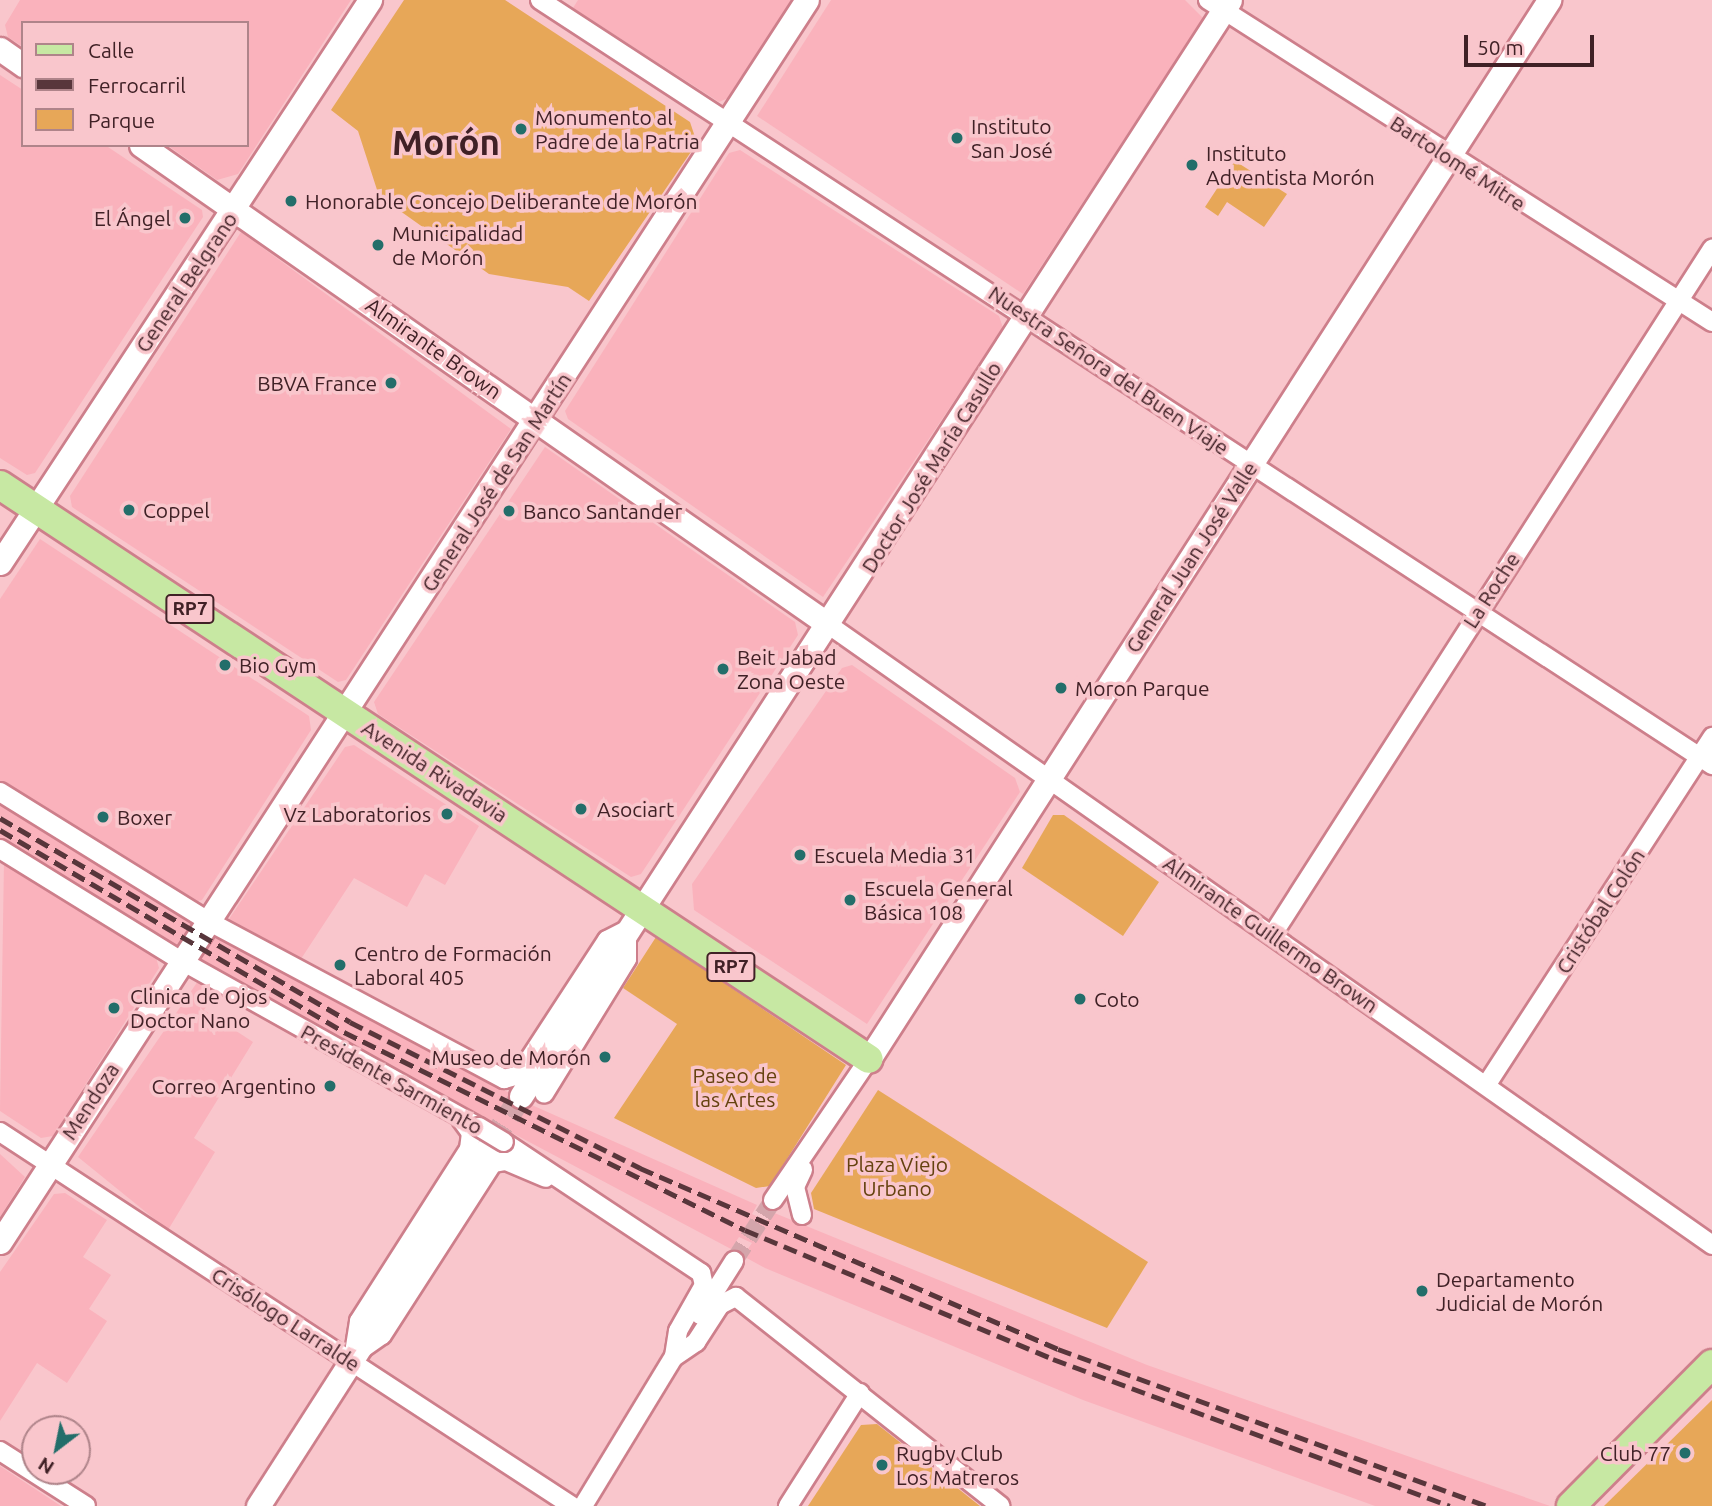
<!DOCTYPE html>
<html>
<head>
<meta charset="utf-8">
<style>
  body { margin:0 }
  #map { position:relative; width:1712px; height:1506px; overflow:hidden; background:#f9c6cc; font-family:Ubuntu,sans-serif }
  div>[style] { position:absolute }
  .built>* { inset:0; background:#fab2bc }
  .green>* { inset:0; background:#e7a758 }
  .minor-tunnel>* { height:18px; margin-top:-9px; transform-origin:0; background:repeating-linear-gradient(90deg,#d4a5ab 0 18px,transparent 0 27px) }
  .tertiary-tunnel>* { height:23px; margin-top:-11.5px; transform-origin:0; background:repeating-linear-gradient(90deg,#d4a5ab 0 23px,transparent 0 34px) }
  .roads { filter:drop-shadow(2px 0 #cd7f8b) drop-shadow(-2px 0 #cd7f8b) drop-shadow(0 2px #cd7f8b) drop-shadow(0 -2px #cd7f8b) }
  .minor>* { height:18px; margin:-9px; padding:0 9px; transform-origin:9px; border-radius:9px; background:#fff }
  .tertiary>* { height:23px; margin:-11.5px; padding:0 11.5px; transform-origin:11.5px; border-radius:11.5px; background:#fff }
  .primary>* { height:28px; margin:-14px; padding:0 14px; transform-origin:14px; border-radius:14px; background:#c7e8a3 }
  .rail>* { height:5px; margin-top:-2.5px; transform-origin:0; background:repeating-linear-gradient(90deg,#58363b 0 14px,transparent 0 21px) }
  .bridges { filter:drop-shadow(2px 0 #cd7f8b) drop-shadow(-2px 0 #cd7f8b) drop-shadow(0 2px #cd7f8b) drop-shadow(0 -2px #cd7f8b) }
  .minor-bridge>* { height:18px; margin:-9px; padding:0 9px; transform-origin:9px; border-radius:9px; background:#fff }
  .dots>* { width:19px; height:19px; translate:-50% -50%; box-sizing:border-box; border:4px solid #f9c6cc; border-radius:50% }
  span { translate:-50% -50%; white-space:nowrap; text-align:center; line-height:1.15; -webkit-text-stroke:7px #f9c6cc; paint-order:stroke }
  .shield-label span { padding:2px 5px; background:#f9c6cc; border:2px solid; border-radius:5px; -webkit-text-stroke-width:0 }
  .shield-label { font-size:19px; color:#402126; font-weight:700 }
  .poi-label { font-size:21px; color:#402126 }
  .left { translate:0 -50%; text-align:left }
  .right { translate:-100% -50%; text-align:right }
  .street-label { font-size:21px; color:#402126 }
  .park-label { font-size:21px; color:#65420f }
  .town-label { font-size:35px; color:#402126; font-weight:700 }
  .legend { position:absolute; left:21px; top:21px; width:228px; height:126px; box-sizing:border-box; background:#f9c6cc; border:2px solid #af848a; margin:0; padding:9px 12px; list-style:none; font-size:21px; color:#402126 }
  .legend li { display:flex; align-items:center; gap:14px; height:35px }
  .legend b { width:35px; border:2px solid #af848a }
  .north { position:absolute; left:21px; top:1415px; width:70px; height:70px; box-sizing:border-box; background:#f9c6cc; border:2px solid #af848a; border-radius:50%; rotate:212deg; font-size:19px; font-weight:700; line-height:28px; text-align:center; color:#402126 }
  .north::after { content:''; display:block; margin:auto; width:24px; height:32px; background:#236e6a; clip-path:polygon(50% 0,100% 100%,50% 72%,0 100%) }
  .scale { position:absolute; left:1464px; top:35px; width:130px; height:32px; box-sizing:border-box; border:4px solid #402126; border-top:0; padding-left:9px; font-size:21px; line-height:24px; white-space:nowrap; color:#402126; -webkit-text-stroke:5px #f9c6cc; paint-order:stroke }
</style>
</head>
<body>
<div id="map">
  <div class="built">
    <div style="clip-path:polygon(20px 0,351px 0,238px 174px,217px 180px,167px 145px,247px 145px,247px 23px,23px 23px,23px 47px,8px 37px,5px 25px)"></div>
    <div style="clip-path:polygon(578px 0,799px 0,735px 95px,719px 102px,573px 8px)"></div>
    <div style="clip-path:polygon(831px 0,1185px 0,1203px 18px,1023px 294px,757px 116px)"></div>
    <div style="clip-path:polygon(0 75px,23px 90px,23px 145px,105px 145px,202px 210px,203px 217px,35px 473px,27px 475px,0 458px)"></div>
    <div style="clip-path:polygon(740px 150px,999px 316px,1003px 328px,823px 597px,568px 419px,565px 411px,729px 153px)"></div>
    <div style="clip-path:polygon(241px 232px,511px 429px,346px 680px,338px 682px,72px 507px,70px 496px)"></div>
    <div style="clip-path:polygon(545px 447px,795px 622px,798px 635px,641px 874px,631px 877px,378px 714px,374px 702px)"></div>
    <div style="clip-path:polygon(40px 539px,309px 716px,311px 730px,202px 900px,190px 903px,0 786px,0 599px)"></div>
    <div style="clip-path:polygon(852px 665px,1015px 778px,1020px 792px,867px 1024px,694px 910px,692px 884px,842px 668px)"></div>
    <div style="clip-path:polygon(354px 745px,479px 826px,445px 885px,425px 874px,407px 907px,354px 878px,297px 965px,231px 928px,229px 919px,345px 747px)"></div>
    <div style="clip-path:polygon(0 804px,221px 939px,534px 1106px,757px 1205px,752px 1214px,767px 1221px,772px 1212px,1147px 1365px,1550px 1506px,1375px 1506px,1083px 1400px,765px 1268px,743px 1256px,752px 1243px,739px 1237px,731px 1249px,350px 1047px,0 843px)"></div>
    <div style="clip-path:polygon(4px 861px,155px 954px,159px 968px,53px 1136px,41px 1138px,0 1111px)"></div>
    <div style="clip-path:polygon(198px 981px,215px 992px,204px 1010px,253px 1042px,194px 1138px,215px 1152px,168px 1230px,78px 1157px)"></div>
    <div style="clip-path:polygon(0 1154px,25px 1177px,0 1217px)"></div>
    <div style="clip-path:polygon(65px 1193px,107px 1220px,83px 1257px,111px 1275px,89px 1309px,107px 1321px,67px 1383px,37px 1363px,0 1421px,0 1272px,54px 1194px)"></div>
    <div style="clip-path:polygon(0 1466px,61px 1506px,0 1506px)"></div>
  </div>
  <div class="green">
    <div style="clip-path:polygon(404px 0,505px 0,690px 122px,697px 143px,589px 301px,568px 287px,489px 274px,379px 196px,358px 131px,331px 110px)"></div>
    <div style="clip-path:polygon(1235px 161px,1287px 194px,1264px 227px,1227px 202px,1218px 216px,1205px 207px)"></div>
    <div style="clip-path:polygon(1053px 815px,1064px 815px,1159px 882px,1123px 936px,1022px 868px)"></div>
    <div style="clip-path:polygon(656px 937px,846px 1065px,770px 1186px,756px 1188px,614px 1118px,677px 1024px,623px 988px)"></div>
    <div style="clip-path:polygon(878px 1090px,1148px 1262px,1107px 1328px,814px 1209px,811px 1193px)"></div>
    <div style="clip-path:polygon(1712px 1400px,1712px 1506px,1604px 1506px)"></div>
    <div style="clip-path:polygon(877px 1424px,980px 1506px,808px 1506px,861px 1425px)"></div>
  </div>
  <div class="minor-tunnel">
    <div style="left:734px;top:1261px;width:72px;rotate:-57.4deg"></div>
  </div>
  <div class="tertiary-tunnel">
    <div style="left:490px;top:1144px;width:57px;rotate:-57.1deg"></div>
  </div>
  <div class="roads">
    <div class="minor">
      <div style="left:540px;top:0;width:1400px;rotate:33.13deg"></div>
      <div style="left:1208px;top:0;width:598px;rotate:32.57deg"></div>
      <div style="left:829px;top:625px;width:1079px;rotate:35.07deg"></div>
      <div style="left:0;top:792px;width:245px;rotate:31.8deg"></div>
      <div style="left:208px;top:921px;width:336px;rotate:28.1deg"></div>
      <div style="left:504px;top:1079px;width:16px;rotate:-15deg"></div>
      <div style="left:519px;top:1075px;width:161px;rotate:-56.9deg"></div>
      <div style="left:607px;top:940px;width:22px;rotate:-27deg"></div>
      <div style="left:627px;top:930px;width:29px;rotate:90deg"></div>
      <div style="left:627px;top:959px;width:158px;rotate:121.6deg"></div>
      <div style="left:0;top:849px;width:211px;rotate:31.7deg"></div>
      <div style="left:180px;top:960px;width:342px;rotate:29.2deg"></div>
      <div style="left:1273px;top:934px;width:814px;rotate:-57.35deg"></div>
      <div style="left:1487px;top:1084px;width:414px;rotate:-57deg"></div>
      <div style="left:0;top:1132px;width:683px;rotate:33.18deg"></div>
      <div style="left:504px;top:1142px;width:237px;rotate:33.6deg"></div>
      <div style="left:701px;top:1273px;width:12px;rotate:76deg"></div>
      <div style="left:704px;top:1285px;width:53px;rotate:119.5deg"></div>
      <div style="left:678px;top:1331px;width:26px;rotate:99deg"></div>
      <div style="left:773px;top:1200px;width:171px;rotate:-55.8deg"></div>
      <div style="left:802px;top:1215px;width:29px;rotate:-104deg"></div>
      <div style="left:795px;top:1187px;width:19px;rotate:-65deg"></div>
      <div style="left:700px;top:1315px;width:64px;rotate:-57.8deg"></div>
      <div style="left:362px;top:1349px;width:24px;rotate:-35deg"></div>
      <div style="left:382px;top:1335px;width:205px;rotate:-57.2deg"></div>
      <div style="left:493px;top:1163px;width:13px;rotate:-9deg"></div>
      <div style="left:506px;top:1161px;width:43px;rotate:23deg"></div>
      <div style="left:354px;top:1353px;width:32px;rotate:-81deg"></div>
      <div style="left:359px;top:1321px;width:204px;rotate:-57.4deg"></div>
      <div style="left:469px;top:1149px;width:16px;rotate:-83deg"></div>
      <div style="left:471px;top:1133px;width:17px;rotate:-126deg"></div>
      <div style="left:674px;top:1357px;width:27px;rotate:-34deg"></div>
      <div style="left:696px;top:1342px;width:44px;rotate:-57deg"></div>
      <div style="left:720px;top:1305px;width:18px;rotate:-27deg"></div>
      <div style="left:736px;top:1297px;width:337px;rotate:38.3deg"></div>
      <div style="left:0;top:1451px;width:102px;rotate:32.6deg"></div>
      <div style="left:583px;top:1506px;width:185px;rotate:-58.7deg"></div>
      <div style="left:788px;top:1506px;width:134px;rotate:-57.5deg"></div>
    </div>
    <div class="tertiary">
      <div style="left:0;top:49px;width:28px;rotate:35deg"></div>
      <div style="left:141px;top:145px;width:839px;rotate:34.9deg"></div>
      <div style="left:0;top:563px;width:674px;rotate:-56.69deg"></div>
      <div style="left:869px;top:1059px;width:1259px;rotate:-57.29deg"></div>
      <div style="left:521px;top:1096px;width:1305px;rotate:-57.1deg"></div>
      <div style="left:0;top:1242px;width:1481px;rotate:-56.99deg"></div>
      <div style="left:258px;top:1506px;width:430px;rotate:-57.3deg"></div>
    </div>
    <div class="primary">
      <div style="left:0;top:485px;width:1041px;rotate:33.45deg"></div>
      <div style="left:1571px;top:1506px;width:200px;rotate:-45.2deg"></div>
    </div>
  </div>
  <div class="rail">
    <div style="left:0;top:818px;width:405px;rotate:30.2deg"></div>
    <div style="left:350px;top:1022px;width:325px;rotate:26.7deg"></div>
    <div style="left:640px;top:1168px;width:456px;rotate:23.4deg"></div>
    <div style="left:1058px;top:1349px;width:458px;rotate:20.1deg"></div>
    <div style="left:0;top:830px;width:399px;rotate:30.4deg"></div>
    <div style="left:344px;top:1032px;width:447px;rotate:26.3deg"></div>
    <div style="left:745px;top:1230px;width:334px;rotate:22.7deg"></div>
    <div style="left:1053px;top:1359px;width:423px;rotate:20.3deg"></div>
  </div>
  <div class="bridges">
    <div class="minor-bridge">
      <div style="left:479px;top:1127px;width:29px;rotate:31deg"></div>
    </div>
  </div>
  <div class="dots">
    <div style="left:521px;top:129px;background:#236e6a"></div>
    <div style="left:957px;top:138px;background:#236e6a"></div>
    <div style="left:1192px;top:165px;background:#236e6a"></div>
    <div style="left:291px;top:201px;background:#236e6a"></div>
    <div style="left:185px;top:218px;background:#236e6a"></div>
    <div style="left:378px;top:245px;background:#236e6a"></div>
    <div style="left:391px;top:383px;background:#236e6a"></div>
    <div style="left:129px;top:510px;background:#236e6a"></div>
    <div style="left:509px;top:511px;background:#236e6a"></div>
    <div style="left:225px;top:665px;background:#236e6a"></div>
    <div style="left:723px;top:669px;background:#236e6a"></div>
    <div style="left:1061px;top:688px;background:#236e6a"></div>
    <div style="left:581px;top:809px;background:#236e6a"></div>
    <div style="left:447px;top:814px;background:#236e6a"></div>
    <div style="left:103px;top:817px;background:#236e6a"></div>
    <div style="left:800px;top:855px;background:#236e6a"></div>
    <div style="left:850px;top:900px;background:#236e6a"></div>
    <div style="left:340px;top:965px;background:#236e6a"></div>
    <div style="left:1080px;top:999px;background:#236e6a"></div>
    <div style="left:114px;top:1008px;background:#236e6a"></div>
    <div style="left:605px;top:1057px;background:#236e6a"></div>
    <div style="left:330px;top:1086px;background:#236e6a"></div>
    <div style="left:1422px;top:1291px;background:#236e6a"></div>
    <div style="left:1685px;top:1453px;background:#236e6a"></div>
    <div style="left:882px;top:1465px;background:#236e6a"></div>
  </div>
  <div class="shield-label">
    <span style="left:190px;top:609px">RP7</span>
    <span style="left:731px;top:967px">RP7</span>
  </div>
  <div class="poi-label">
    <span class="left" style="left:535px;top:129px">Monumento al<br>Padre de la Patria</span>
    <span class="left" style="left:971px;top:138px">Instituto<br>San José</span>
    <span class="left" style="left:1206px;top:165px">Instituto<br>Adventista Morón</span>
    <span class="left" style="left:305px;top:201px">Honorable Concejo Deliberante de Morón</span>
    <span class="right" style="left:171px;top:218px">El Ángel</span>
    <span class="left" style="left:392px;top:245px">Municipalidad<br>de Morón</span>
    <span class="right" style="left:377px;top:383px">BBVA France</span>
    <span class="left" style="left:143px;top:510px">Coppel</span>
    <span class="left" style="left:523px;top:511px">Banco Santander</span>
    <span class="left" style="left:737px;top:669px">Beit Jabad<br>Zona Oeste</span>
    <span class="left" style="left:239px;top:665px">Bio Gym</span>
    <span class="left" style="left:1075px;top:688px">Moron Parque</span>
    <span class="left" style="left:597px;top:809px">Asociart</span>
    <span class="right" style="left:431px;top:814px">Vz Laboratorios</span>
    <span class="left" style="left:117px;top:817px">Boxer</span>
    <span class="left" style="left:814px;top:855px">Escuela Media 31</span>
    <span class="left" style="left:864px;top:900px">Escuela General<br>Básica 108</span>
    <span class="left" style="left:354px;top:965px">Centro de Formación<br>Laboral 405</span>
    <span class="left" style="left:130px;top:1008px">Clinica de Ojos<br>Doctor Nano</span>
    <span class="left" style="left:1094px;top:999px">Coto</span>
    <span class="right" style="left:591px;top:1057px">Museo de Morón</span>
    <span class="right" style="left:316px;top:1086px">Correo Argentino</span>
    <span class="left" style="left:1436px;top:1291px">Departamento<br>Judicial de Morón</span>
    <span class="left" style="left:896px;top:1465px">Rugby Club<br>Los Matreros</span>
    <span class="right" style="left:1671px;top:1453px">Club 77</span>
  </div>
  <div class="street-label">
    <span style="left:1458px;top:163px;rotate:33deg">Bartolomé Mitre</span>
    <span style="left:186px;top:282px;rotate:-56deg">General Belgrano</span>
    <span style="left:434px;top:348px;rotate:35deg">Almirante Brown</span>
    <span style="left:1109px;top:370px;rotate:34deg">Nuestra Señora del Buen Viaje</span>
    <span style="left:931px;top:467px;rotate:-58deg">Doctor José María Casullo</span>
    <span style="left:496px;top:482px;rotate:-57deg">General José de San Martín</span>
    <span style="left:1191px;top:557px;rotate:-57deg">General Juan José Valle</span>
    <span style="left:1491px;top:590px;rotate:-57deg">La Roche</span>
    <span style="left:435px;top:771px;rotate:33deg">Avenida Rivadavia</span>
    <span style="left:1600px;top:911px;rotate:-57deg">Cristóbal Colón</span>
    <span style="left:1271px;top:934px;rotate:35deg">Almirante Guillermo Brown</span>
    <span style="left:392px;top:1079px;rotate:29deg">Presidente Sarmiento</span>
    <span style="left:90px;top:1101px;rotate:-57deg">Mendoza</span>
    <span style="left:286px;top:1319px;rotate:33deg">Crisólogo Larralde</span>
  </div>
  <div class="park-label">
    <span style="left:735px;top:1087px">Paseo de<br>las Artes</span>
    <span style="left:897px;top:1176px">Plaza Viejo<br>Urbano</span>
  </div>
  <div class="town-label">
    <span style="left:446px;top:142px">Morón</span>
  </div>
  <ul class="legend">
  <li><b style="height:9px;background:#c7e8a3"></b>Calle</li>
  <li><b style="height:9px;background:#58363b"></b>Ferrocarril</li>
  <li><b style="height:19px;background:#e7a758"></b>Parque</li>
  </ul>
  <div class="north">N</div>
  <div class="scale">50 m</div>
</div>
</body>
</html>
